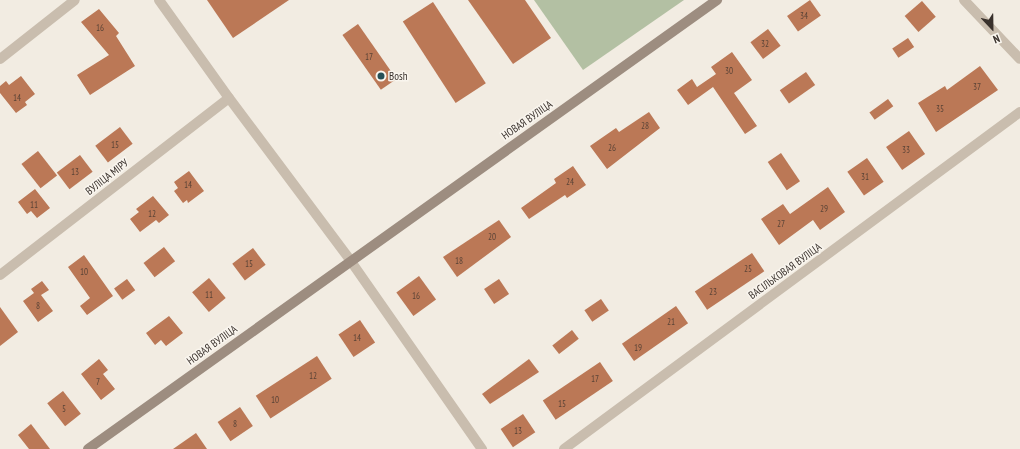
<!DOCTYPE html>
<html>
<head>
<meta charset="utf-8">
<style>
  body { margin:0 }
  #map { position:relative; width:1020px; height:449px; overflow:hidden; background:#f2ece2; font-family:"PT Sans Narrow",sans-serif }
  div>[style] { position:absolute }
  .green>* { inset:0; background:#b3c0a3 }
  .building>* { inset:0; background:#bb7856; transform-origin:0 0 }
  .street>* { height:10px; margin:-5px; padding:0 5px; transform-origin:5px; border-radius:5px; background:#c9bdae }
  .secondary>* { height:10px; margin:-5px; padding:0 5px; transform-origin:5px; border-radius:5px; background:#9d8d80 }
  .dots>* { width:11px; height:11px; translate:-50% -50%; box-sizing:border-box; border:2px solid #f9f5ee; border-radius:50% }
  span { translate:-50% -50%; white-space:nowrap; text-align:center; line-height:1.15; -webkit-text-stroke:3px #f9f5ee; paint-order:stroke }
  .number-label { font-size:9px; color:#5a4336 }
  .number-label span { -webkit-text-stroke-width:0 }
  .poi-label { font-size:11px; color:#39312c }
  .left { translate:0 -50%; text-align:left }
  .street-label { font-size:11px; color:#39312c }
  .north { position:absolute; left:972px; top:8px; width:40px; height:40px; -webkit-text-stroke:3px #f9f5ee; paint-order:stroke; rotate:158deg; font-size:11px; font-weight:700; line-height:16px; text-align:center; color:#39312c }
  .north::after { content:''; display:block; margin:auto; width:14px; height:18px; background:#39312c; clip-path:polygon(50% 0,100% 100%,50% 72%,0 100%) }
</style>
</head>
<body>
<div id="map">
  <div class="green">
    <div style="clip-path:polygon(534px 0,684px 0,583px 70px)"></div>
  </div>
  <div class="building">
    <div style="clip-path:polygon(207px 0,289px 0,233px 38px)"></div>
    <div style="clip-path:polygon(468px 0,525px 0,551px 38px,513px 64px)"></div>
    <div style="left:810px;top:0;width:19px;height:28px;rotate:55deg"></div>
    <div style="left:922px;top:1px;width:21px;height:23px;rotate:49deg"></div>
    <div style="left:433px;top:2px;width:97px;height:36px;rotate:57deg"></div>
    <div style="clip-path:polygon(99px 9px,119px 33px,116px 36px,135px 66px,90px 95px,77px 75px,109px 55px,81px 22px)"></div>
    <div style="left:358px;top:24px;width:67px;height:19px;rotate:55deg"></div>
    <div style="left:768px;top:29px;width:21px;height:22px;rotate:53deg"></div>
    <div style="left:908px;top:38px;width:11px;height:19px;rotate:56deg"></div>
    <div style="clip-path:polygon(732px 52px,752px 80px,734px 93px,757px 126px,745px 134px,713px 87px,688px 105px,677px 90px,692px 79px,697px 87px,716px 74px,711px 67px)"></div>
    <div style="clip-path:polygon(980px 66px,998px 90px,936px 132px,918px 103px,945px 86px,947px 90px)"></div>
    <div style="left:806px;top:72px;width:16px;height:32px;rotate:55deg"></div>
    <div style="clip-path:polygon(21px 76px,35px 94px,25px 102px,27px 105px,16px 113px,0 93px,0 86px,6px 81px,9px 85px)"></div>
    <div style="left:888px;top:99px;width:9px;height:23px;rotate:54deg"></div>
    <div style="clip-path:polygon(649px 112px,660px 128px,607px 169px,590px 146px,616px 128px,619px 132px)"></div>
    <div style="left:120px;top:127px;width:21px;height:31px;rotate:53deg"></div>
    <div style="left:909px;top:131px;width:28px;height:28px;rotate:55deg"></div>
    <div style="left:38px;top:151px;width:31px;height:21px;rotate:52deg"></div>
    <div style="left:781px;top:153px;width:34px;height:16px;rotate:56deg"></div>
    <div style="left:80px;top:155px;width:21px;height:29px;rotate:53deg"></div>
    <div style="left:867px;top:158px;width:29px;height:24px;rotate:55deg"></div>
    <div style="clip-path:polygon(573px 166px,586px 185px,567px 198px,565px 195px,529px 219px,521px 208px,556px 183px,554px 179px)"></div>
    <div style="clip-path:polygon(189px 171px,204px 191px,188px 203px,187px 200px,183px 203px,174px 191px,178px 188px,174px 182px)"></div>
    <div style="clip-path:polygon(828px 187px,845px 212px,820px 230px,813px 220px,779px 245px,761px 219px,783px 204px,790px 214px)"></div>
    <div style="clip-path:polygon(35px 189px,50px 208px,37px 218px,31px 211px,27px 214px,18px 202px)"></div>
    <div style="clip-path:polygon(153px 196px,169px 215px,159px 223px,156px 220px,140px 232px,130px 219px,139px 212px,136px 209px)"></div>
    <div style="clip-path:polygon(499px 220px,511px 237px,457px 277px,443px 257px)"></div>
    <div style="left:164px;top:247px;width:18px;height:26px;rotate:52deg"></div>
    <div style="left:253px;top:248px;width:21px;height:26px;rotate:53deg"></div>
    <div style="left:752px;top:253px;width:22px;height:69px;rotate:56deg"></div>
    <div style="clip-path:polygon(84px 255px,113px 296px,87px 315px,80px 306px,90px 298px,68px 267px)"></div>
    <div style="left:419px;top:276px;width:29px;height:28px;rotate:54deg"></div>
    <div style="left:209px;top:278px;width:26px;height:22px;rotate:50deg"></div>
    <div style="left:127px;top:279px;width:14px;height:16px;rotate:54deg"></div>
    <div style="left:499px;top:279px;width:18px;height:18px;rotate:56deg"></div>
    <div style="clip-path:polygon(42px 281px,49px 290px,41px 295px,53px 311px,38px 322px,23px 301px,34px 293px,31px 289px)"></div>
    <div style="left:601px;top:299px;width:14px;height:20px;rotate:56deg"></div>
    <div style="left:676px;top:306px;width:21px;height:66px;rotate:55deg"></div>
    <div style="clip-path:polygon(0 307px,18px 332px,0 346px)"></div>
    <div style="clip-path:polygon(169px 316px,183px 333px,166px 346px,161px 340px,155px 345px,146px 333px)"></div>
    <div style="left:360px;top:320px;width:27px;height:26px;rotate:56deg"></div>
    <div style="left:572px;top:330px;width:11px;height:25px;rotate:52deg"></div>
    <div style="left:317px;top:356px;width:27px;height:73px;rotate:57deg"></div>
    <div style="clip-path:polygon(99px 359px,108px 370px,103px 374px,115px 389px,101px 400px,81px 374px)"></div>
    <div style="clip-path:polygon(529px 359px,539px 372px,490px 404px,482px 394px)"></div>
    <div style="left:600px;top:362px;width:23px;height:69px;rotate:56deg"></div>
    <div style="left:63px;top:391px;width:29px;height:20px;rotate:52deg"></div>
    <div style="left:240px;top:407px;width:23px;height:27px;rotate:56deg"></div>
    <div style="left:523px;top:414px;width:22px;height:27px;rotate:56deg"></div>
    <div style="clip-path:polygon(31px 424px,50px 449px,29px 449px,18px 435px)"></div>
    <div style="clip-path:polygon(196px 433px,207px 449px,173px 449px)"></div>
  </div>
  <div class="street">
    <div style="left:159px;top:0;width:120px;rotate:54.5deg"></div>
    <div style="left:229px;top:98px;width:202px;rotate:53.2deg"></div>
    <div style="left:350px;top:260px;width:231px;rotate:55.1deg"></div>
    <div style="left:964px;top:0;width:81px;rotate:46.5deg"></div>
    <div style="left:0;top:59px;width:95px;rotate:-38.2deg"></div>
    <div style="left:0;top:275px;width:289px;rotate:-37.7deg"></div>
    <div style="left:564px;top:449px;width:567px;rotate:-36.47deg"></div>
  </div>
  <div class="secondary">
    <div style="left:88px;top:449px;width:773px;rotate:-35.52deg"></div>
  </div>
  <div class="dots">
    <div style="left:381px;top:76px;background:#254f57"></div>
  </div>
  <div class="number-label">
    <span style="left:804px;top:16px">34</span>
    <span style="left:100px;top:28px">16</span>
    <span style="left:765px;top:44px">32</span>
    <span style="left:369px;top:57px">17</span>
    <span style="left:729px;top:71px">30</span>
    <span style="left:977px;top:87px">37</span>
    <span style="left:17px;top:98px">14</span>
    <span style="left:940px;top:109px">35</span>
    <span style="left:645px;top:126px">28</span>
    <span style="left:115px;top:145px">15</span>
    <span style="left:612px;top:148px">26</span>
    <span style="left:906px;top:150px">33</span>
    <span style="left:75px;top:172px">13</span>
    <span style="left:865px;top:177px">31</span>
    <span style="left:570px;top:182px">24</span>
    <span style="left:188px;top:185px">14</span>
    <span style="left:34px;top:205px">11</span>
    <span style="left:824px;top:209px">29</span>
    <span style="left:152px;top:214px">12</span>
    <span style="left:781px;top:224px">27</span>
    <span style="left:492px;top:237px">20</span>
    <span style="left:459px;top:261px">18</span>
    <span style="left:249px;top:264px">15</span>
    <span style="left:748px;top:269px">25</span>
    <span style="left:84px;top:272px">10</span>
    <span style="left:713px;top:292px">23</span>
    <span style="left:209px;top:295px">11</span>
    <span style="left:416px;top:296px">16</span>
    <span style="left:38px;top:306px">8</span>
    <span style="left:671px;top:322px">21</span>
    <span style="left:357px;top:338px">14</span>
    <span style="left:638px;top:348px">19</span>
    <span style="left:313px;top:376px">12</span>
    <span style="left:595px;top:379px">17</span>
    <span style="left:98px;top:382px">7</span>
    <span style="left:275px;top:400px">10</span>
    <span style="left:562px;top:404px">15</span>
    <span style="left:64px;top:409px">5</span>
    <span style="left:235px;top:424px">8</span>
    <span style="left:518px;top:431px">13</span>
  </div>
  <div class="poi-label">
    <span class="left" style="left:389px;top:76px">Bosh</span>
  </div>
  <div class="street-label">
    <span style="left:527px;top:120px;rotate:-35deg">НОВАЯ ВУЛІЦА</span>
    <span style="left:107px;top:177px;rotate:-38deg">ВУЛІЦА МІРУ</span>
    <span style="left:785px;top:271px;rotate:-36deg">ВАСІЛЬКОВАЯ ВУЛІЦА</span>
    <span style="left:212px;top:345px;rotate:-36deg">НОВАЯ ВУЛІЦА</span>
  </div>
  <div class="north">N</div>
</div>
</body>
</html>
